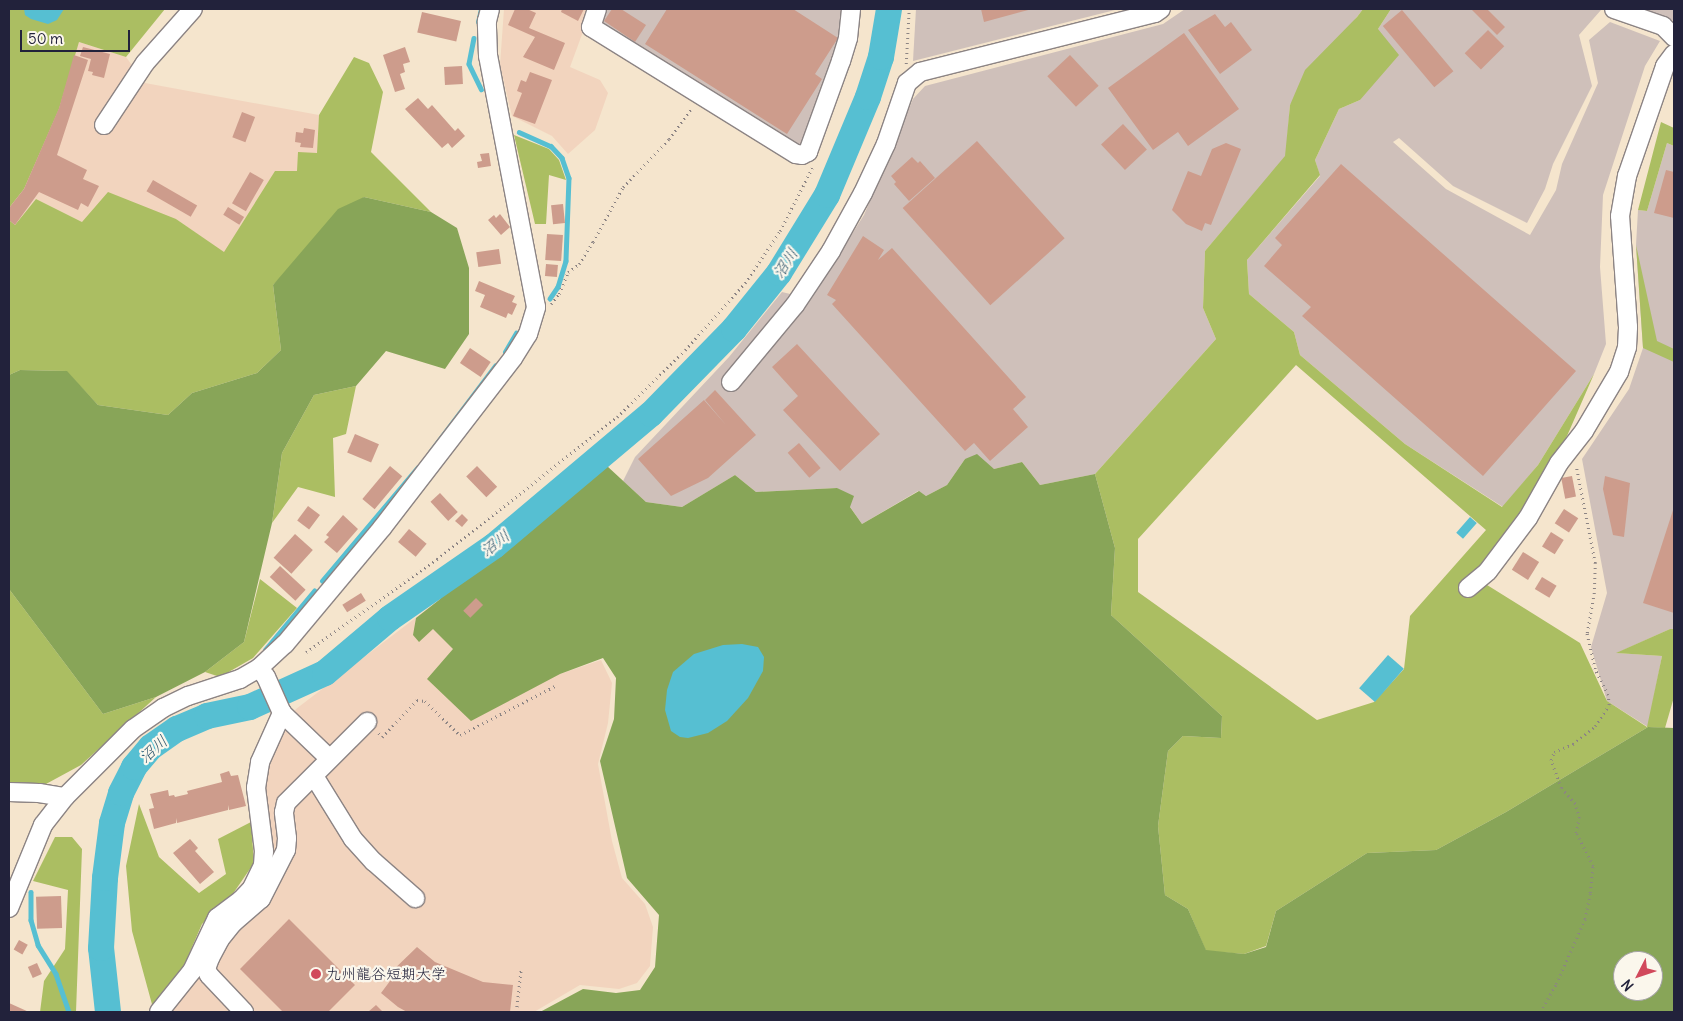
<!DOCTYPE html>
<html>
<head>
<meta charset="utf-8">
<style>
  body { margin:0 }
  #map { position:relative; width:1683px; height:1021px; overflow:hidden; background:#f5e5cd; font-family:Delius,"Klee One",sans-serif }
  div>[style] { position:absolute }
  .built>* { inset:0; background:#f2d4be }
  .industrial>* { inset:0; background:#cfc0ba }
  .green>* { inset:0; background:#abbe62 }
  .forest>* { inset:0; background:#88a558 }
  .water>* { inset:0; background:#56bfd2; transform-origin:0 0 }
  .stream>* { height:4.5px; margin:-2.25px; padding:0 2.25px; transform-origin:2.25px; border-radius:2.25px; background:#56bfd2 }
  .river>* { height:26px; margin:-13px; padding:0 13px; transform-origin:13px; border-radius:13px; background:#56bfd2 }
  .building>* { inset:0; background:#cd9c8c; transform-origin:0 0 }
  .path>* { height:2.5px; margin-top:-1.25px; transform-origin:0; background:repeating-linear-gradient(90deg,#8c8484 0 1px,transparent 0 5px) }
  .roads { filter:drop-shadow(1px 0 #8c8484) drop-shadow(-1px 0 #8c8484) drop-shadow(0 1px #8c8484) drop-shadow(0 -1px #8c8484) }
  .minor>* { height:18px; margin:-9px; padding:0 9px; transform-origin:9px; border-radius:9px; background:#fff }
  .dots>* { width:14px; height:14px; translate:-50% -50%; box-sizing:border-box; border:2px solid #fbf7ec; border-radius:50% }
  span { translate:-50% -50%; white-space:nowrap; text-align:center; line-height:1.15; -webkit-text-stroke:4.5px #fbf7ec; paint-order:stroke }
  .poi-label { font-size:15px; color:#22223b }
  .left { translate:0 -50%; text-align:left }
  .water-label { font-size:16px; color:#345970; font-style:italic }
  .frame { position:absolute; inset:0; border:10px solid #22223b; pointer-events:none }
  .north { position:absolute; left:1613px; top:951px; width:50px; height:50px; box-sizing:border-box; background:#fbf7ec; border:1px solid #a4a2a5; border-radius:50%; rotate:229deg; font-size:14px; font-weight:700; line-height:20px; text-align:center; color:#22223b }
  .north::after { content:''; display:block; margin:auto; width:18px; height:22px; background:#d1495b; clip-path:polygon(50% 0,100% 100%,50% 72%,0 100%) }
  .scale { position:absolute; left:20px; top:30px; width:110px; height:22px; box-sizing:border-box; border:2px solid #22223b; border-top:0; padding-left:6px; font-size:15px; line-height:18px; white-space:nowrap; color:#22223b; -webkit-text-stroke:4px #fbf7ec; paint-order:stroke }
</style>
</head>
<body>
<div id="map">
  <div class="built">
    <div style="clip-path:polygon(504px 9px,601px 9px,584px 29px,570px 67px,600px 80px,608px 93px,595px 130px,568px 154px,552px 136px,512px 116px,500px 65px)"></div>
    <div style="clip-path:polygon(79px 42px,126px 57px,145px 83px,319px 115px,318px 154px,298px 171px,275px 172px,224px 253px,176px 219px,82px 222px,36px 199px,15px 225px,9px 220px,9px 208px,24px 189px)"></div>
    <div style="clip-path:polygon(607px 466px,560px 674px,601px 660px,612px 683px,608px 723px,598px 764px,612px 841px,622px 878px,645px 904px,653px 927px,650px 966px,637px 983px,619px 989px,580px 985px,534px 1012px,169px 1012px,258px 893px,263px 778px,274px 739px,296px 709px,439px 600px,460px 578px)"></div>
  </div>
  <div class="industrial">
    <div style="clip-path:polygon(601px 9px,846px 9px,844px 39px,804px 145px,794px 149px,599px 27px)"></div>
    <div style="clip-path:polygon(916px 9px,1119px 9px,913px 61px)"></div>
    <div style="clip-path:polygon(1185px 9px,1363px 9px,1290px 105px,1286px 156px,1205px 251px,1203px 308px,1216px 339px,1095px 474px,1040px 485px,1022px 462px,994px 469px,965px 459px,947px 485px,926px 496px,918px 491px,862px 524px,837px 488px,756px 492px,735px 475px,682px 507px,646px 502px,623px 481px,635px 457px,729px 357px,782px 292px,811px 299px,864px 215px,913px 99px,925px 86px,1163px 24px)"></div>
    <div style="clip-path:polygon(1391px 9px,1601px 10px,1579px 35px,1592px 86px,1553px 164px,1545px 189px,1527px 223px,1453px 186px,1399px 138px,1393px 142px,1446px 189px,1530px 235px,1556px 190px,1562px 164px,1598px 83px,1589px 40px,1610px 22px,1660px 41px,1645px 66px,1603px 195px,1600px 267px,1606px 344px,1594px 374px,1538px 465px,1503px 507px,1405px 444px,1300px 355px,1294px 332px,1249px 294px,1247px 260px,1320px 176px,1315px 160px,1339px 109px,1360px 100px,1378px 29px)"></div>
    <div style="clip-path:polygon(1637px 9px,1674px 9px,1674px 21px,1661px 15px)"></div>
    <div style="clip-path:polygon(1667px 143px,1674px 146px,1674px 629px,1670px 629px,1617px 653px,1662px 656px,1648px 727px,1607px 701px,1591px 647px,1607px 593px,1582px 459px,1629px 389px,1643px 348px,1636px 245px,1638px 210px,1647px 211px)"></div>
  </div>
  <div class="green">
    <div style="clip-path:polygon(9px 9px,165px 9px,126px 57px,79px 42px,59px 109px,24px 189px,9px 208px)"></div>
    <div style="clip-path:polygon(evenodd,1363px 9px,1391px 9px,1378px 29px,1399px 55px,1360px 100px,1339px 109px,1315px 160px,1320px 175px,1247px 260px,1249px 294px,1294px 332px,1300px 355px,1405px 444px,1502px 507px,1538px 465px,1594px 374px,1567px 436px,1479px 580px,1580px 643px,1607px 701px,1647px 727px,1662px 656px,1616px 653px,1670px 629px,1674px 629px,1674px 697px,1665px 728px,1648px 727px,1506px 812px,1436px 850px,1367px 853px,1276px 911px,1266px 946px,1244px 954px,1206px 951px,1188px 909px,1165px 895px,1158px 826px,1168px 751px,1183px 736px,1221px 738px,1222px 716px,1111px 615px,1115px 548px,1095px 474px,1216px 339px,1203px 308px,1205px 251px,1285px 156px,1290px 105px,1305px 70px,1357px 17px,1363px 9px,1296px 365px,1486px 530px,1410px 616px,1404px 669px,1374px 702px,1317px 720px,1138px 592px,1138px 539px,1296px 365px)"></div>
    <div style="clip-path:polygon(354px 57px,369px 63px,383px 92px,371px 152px,431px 212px,364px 197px,273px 285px,281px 350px,257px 373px,192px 393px,168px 415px,98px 405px,66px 371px,20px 370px,9px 375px,9px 220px,15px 225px,36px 199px,82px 222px,108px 192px,176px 219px,224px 252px,275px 171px,297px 171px,298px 152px,317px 153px,319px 115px)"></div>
    <div style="clip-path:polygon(1661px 122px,1674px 128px,1674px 146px,1667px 143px,1647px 211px,1638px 210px)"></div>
    <div style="clip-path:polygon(514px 135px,549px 149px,559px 160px,566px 180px,549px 175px,546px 224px,535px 224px)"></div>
    <div style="clip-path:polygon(1636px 245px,1657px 341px,1674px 349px,1674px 362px,1643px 348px)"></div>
    <div style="clip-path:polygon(356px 386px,346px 434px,333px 438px,335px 497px,298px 487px,272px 523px,282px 453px,314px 395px)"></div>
    <div style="clip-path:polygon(260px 579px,297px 608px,253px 658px,220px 677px,205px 672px,244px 642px)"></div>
    <div style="clip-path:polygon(9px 589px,103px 714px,156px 697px,81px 765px,46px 784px,9px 782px)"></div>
    <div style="clip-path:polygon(139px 804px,159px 857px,199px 893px,226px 874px,218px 839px,251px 822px,254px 863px,230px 898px,202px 924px,180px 975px,153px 1008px,132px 931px,126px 866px)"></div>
    <div style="clip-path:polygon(55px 837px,72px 837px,82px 849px,76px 1012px,40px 1012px,44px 981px,65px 949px,68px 890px,33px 881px)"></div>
  </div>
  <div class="forest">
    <div style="clip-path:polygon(364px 197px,431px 212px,457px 228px,469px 268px,469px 334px,445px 369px,386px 351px,356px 386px,314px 395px,282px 453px,272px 523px,244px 642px,205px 672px,156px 697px,103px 714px,9px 589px,9px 375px,20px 370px,67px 371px,98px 405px,168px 415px,192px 393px,257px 373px,281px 350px,273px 285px,338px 209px)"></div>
    <div style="clip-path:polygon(evenodd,977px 454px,994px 469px,1022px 462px,1040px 485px,1095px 474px,1115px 548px,1111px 615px,1222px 716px,1221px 738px,1183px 736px,1168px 751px,1158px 826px,1165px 895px,1188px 909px,1206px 950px,1244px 954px,1266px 947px,1276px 911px,1367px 853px,1436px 850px,1506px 812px,1648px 727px,1674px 728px,1674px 1012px,540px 1012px,583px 989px,616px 993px,640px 990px,655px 967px,659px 915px,627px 878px,600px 761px,614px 719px,616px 678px,603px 658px,560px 674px,471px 721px,427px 679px,453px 649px,433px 629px,419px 642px,413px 635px,416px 618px,439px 600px,460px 578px,607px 466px,646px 502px,682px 507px,735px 475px,756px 492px,837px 488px,854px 496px,850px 507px,862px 524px,919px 491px,926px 496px,947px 485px,965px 459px,977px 454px,1623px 961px,1653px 961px,1653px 991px,1623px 991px,1623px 961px)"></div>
  </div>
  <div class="water">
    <div style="clip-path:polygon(24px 9px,64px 9px,57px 20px,48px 24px,31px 19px,25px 15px)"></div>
    <div style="left:1470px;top:517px;width:9px;height:21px;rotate:41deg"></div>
    <div style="clip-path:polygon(742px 644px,758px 647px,764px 657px,763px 671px,748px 698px,727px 721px,708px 733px,688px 738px,680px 737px,671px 731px,665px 710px,667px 690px,673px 672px,694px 654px,723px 645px)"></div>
    <div style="left:1388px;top:655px;width:21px;height:44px;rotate:41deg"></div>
  </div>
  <div class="stream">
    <div style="left:478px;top:22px;width:13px;rotate:-77deg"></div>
    <div style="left:474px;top:38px;width:26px;rotate:101deg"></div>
    <div style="left:469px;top:64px;width:28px;rotate:64deg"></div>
    <div style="left:519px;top:132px;width:35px;rotate:24deg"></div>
    <div style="left:551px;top:146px;width:16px;rotate:47deg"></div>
    <div style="left:562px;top:158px;width:21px;rotate:71deg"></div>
    <div style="left:569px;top:178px;width:83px;rotate:92.1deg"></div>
    <div style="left:566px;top:261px;width:27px;rotate:107deg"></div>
    <div style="left:558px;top:287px;width:14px;rotate:124deg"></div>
    <div style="left:505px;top:352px;width:22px;rotate:-60deg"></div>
    <div style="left:430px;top:452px;width:108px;rotate:-52.9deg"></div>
    <div style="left:322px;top:581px;width:148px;rotate:-49.9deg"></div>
    <div style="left:265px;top:650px;width:77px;rotate:-50.3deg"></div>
    <div style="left:31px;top:892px;width:28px;rotate:90deg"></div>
    <div style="left:31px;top:920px;width:26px;rotate:74deg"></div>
    <div style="left:38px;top:945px;width:34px;rotate:58deg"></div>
    <div style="left:56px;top:974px;width:40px;rotate:71.1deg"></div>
  </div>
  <div class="river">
    <div style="left:108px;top:1012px;width:64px;rotate:-96.2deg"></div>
    <div style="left:101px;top:948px;width:70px;rotate:-86.7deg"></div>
    <div style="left:105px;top:878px;width:55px;rotate:-82.7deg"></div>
    <div style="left:112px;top:823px;width:31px;rotate:-73deg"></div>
    <div style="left:121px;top:793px;width:29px;rotate:-63deg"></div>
    <div style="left:134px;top:767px;width:26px;rotate:-50deg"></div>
    <div style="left:151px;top:747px;width:32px;rotate:-35deg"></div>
    <div style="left:177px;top:729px;width:33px;rotate:-23deg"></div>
    <div style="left:207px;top:716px;width:44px;rotate:-11.8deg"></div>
    <div style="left:250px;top:707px;width:82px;rotate:-24.4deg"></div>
    <div style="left:325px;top:673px;width:85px;rotate:-40.2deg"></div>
    <div style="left:390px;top:618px;width:126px;rotate:-34.7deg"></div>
    <div style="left:494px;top:546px;width:205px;rotate:-40.1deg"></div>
    <div style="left:651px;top:414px;width:119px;rotate:-45.7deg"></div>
    <div style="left:734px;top:329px;width:72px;rotate:-51.2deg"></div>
    <div style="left:779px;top:273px;width:92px;rotate:-58.4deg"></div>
    <div style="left:827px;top:195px;width:106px;rotate:-67.3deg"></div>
    <div style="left:868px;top:97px;width:42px;rotate:-72deg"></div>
    <div style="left:881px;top:57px;width:49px;rotate:-80.5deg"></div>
  </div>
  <div class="building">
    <div style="clip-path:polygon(515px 9px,527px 9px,536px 13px,529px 28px,565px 43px,554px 70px,523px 57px,535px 37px,508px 25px)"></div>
    <div style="clip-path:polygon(562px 9px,584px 9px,578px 21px,561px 12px)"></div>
    <div style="clip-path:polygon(612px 9px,621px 9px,646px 25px,635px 42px,604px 21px)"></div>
    <div style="clip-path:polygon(667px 9px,793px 9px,838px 38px,815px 74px,822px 79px,787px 134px,645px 44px)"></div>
    <div style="clip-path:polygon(981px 9px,1032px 9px,984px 22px)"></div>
    <div style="clip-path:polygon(1471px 9px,1487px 9px,1505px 27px,1497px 35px)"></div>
    <div style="left:1402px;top:10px;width:80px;height:25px;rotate:50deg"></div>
    <div style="left:422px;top:12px;width:40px;height:21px;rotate:13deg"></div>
    <div style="clip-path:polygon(1215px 14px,1225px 27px,1231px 22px,1252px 50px,1220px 74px,1188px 30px)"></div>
    <div style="left:1488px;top:30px;width:23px;height:33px;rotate:45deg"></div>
    <div style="clip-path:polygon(1184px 33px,1239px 109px,1188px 146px,1178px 132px,1153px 150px,1108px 88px)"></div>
    <div style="clip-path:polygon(83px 47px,110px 54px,104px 78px,92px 75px,93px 72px,88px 71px,91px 59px,80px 56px)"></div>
    <div style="clip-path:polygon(405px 47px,410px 62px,403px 64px,405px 72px,400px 74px,405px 89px,395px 92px,383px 55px)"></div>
    <div style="clip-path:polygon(74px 55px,88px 60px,57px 155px,87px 170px,83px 179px,99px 186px,88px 207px,81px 203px,78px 210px,39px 192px,15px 225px,9px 220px,9px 208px,24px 189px,59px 108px)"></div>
    <div style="left:1070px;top:55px;width:42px;height:31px;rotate:47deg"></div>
    <div style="left:462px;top:66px;width:18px;height:18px;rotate:87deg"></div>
    <div style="clip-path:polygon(530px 72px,552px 80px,535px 124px,513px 116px,522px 93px,517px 91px,521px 80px,526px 82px)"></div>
    <div style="clip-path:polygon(418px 98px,428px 109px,432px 105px,455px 131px,458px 128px,465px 136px,452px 148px,448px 143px,442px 148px,405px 109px)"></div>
    <div style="left:242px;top:112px;width:14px;height:27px;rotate:21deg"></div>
    <div style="left:1123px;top:124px;width:35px;height:30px;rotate:47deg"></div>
    <div style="clip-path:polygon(304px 128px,315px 130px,313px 148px,300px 147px,301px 143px,295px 142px,296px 132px,303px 133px)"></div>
    <div style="left:977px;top:141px;width:131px;height:100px;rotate:48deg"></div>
    <div style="clip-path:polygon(1226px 143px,1241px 149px,1211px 225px,1205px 223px,1202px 231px,1186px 224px,1172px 210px,1188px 171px,1201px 176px,1212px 149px)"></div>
    <div style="clip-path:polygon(489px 153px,491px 166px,478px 168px,477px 162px,482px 161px,480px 154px)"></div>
    <div style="clip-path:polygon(912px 157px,918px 163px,920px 161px,935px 178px,909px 201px,894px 184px,896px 182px,891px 176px)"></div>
    <div style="clip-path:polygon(1341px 164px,1576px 371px,1483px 476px,1302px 316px,1311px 307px,1264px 266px,1282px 245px,1275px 238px)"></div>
    <div style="clip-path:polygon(1666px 170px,1674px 172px,1674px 218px,1654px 213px)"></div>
    <div style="left:250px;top:172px;width:16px;height:36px;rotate:30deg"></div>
    <div style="left:153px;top:180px;width:51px;height:13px;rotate:30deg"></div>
    <div style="left:563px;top:204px;width:19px;height:12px;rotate:84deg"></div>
    <div style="left:228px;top:207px;width:19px;height:9px;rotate:32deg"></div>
    <div style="clip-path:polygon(500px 214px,510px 227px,501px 235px,488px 220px,494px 215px,496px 218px)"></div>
    <div style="left:547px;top:234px;width:16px;height:26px;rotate:4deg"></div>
    <div style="clip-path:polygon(863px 236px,884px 250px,878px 260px,892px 248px,1026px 397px,1013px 409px,1028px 427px,990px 461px,974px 443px,965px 451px,832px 304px,836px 300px,827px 295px)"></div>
    <div style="left:499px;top:249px;width:15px;height:23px;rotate:82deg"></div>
    <div style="left:546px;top:264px;width:12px;height:12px;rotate:5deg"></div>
    <div style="clip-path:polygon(479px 281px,515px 296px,512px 302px,517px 304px,512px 315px,508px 313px,506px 318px,480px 307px,485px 295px,475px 291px)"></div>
    <div style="clip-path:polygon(797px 344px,880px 434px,840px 471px,783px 410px,798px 396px,772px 367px)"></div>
    <div style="left:470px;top:348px;width:25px;height:18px;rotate:34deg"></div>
    <div style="clip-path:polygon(715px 390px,756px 435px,708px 478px,671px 496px,638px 459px,704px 400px,726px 425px,705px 400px)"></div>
    <div style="left:355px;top:434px;width:26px;height:20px;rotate:23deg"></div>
    <div style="left:799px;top:443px;width:33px;height:15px;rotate:49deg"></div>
    <div style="left:390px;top:466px;width:16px;height:43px;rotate:40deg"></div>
    <div style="left:477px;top:466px;width:29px;height:15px;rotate:46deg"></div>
    <div style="left:1572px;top:476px;width:21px;height:11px;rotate:79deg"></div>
    <div style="clip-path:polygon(1605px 476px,1630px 483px,1624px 537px,1613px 535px,1603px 489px)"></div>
    <div style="left:440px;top:493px;width:26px;height:13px;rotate:47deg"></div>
    <div style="left:308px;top:506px;width:15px;height:18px;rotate:37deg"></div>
    <div style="clip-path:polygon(1674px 507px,1674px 613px,1643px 603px)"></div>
    <div style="left:1564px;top:509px;width:17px;height:17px;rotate:33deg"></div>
    <div style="clip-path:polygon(462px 514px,468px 520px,462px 527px,455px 521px)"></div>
    <div style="clip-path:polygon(343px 515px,358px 529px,337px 553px,324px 542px,329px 537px,326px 535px)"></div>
    <div style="left:409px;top:529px;width:23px;height:17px;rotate:40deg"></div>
    <div style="left:1551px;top:532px;width:15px;height:17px;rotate:32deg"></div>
    <div style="left:295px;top:534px;width:24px;height:32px;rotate:42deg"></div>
    <div style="left:1523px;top:552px;width:19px;height:21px;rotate:32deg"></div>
    <div style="left:280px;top:566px;width:35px;height:15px;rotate:43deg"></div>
    <div style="left:1542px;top:577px;width:17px;height:14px;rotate:31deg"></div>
    <div style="left:361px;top:593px;width:9px;height:22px;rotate:58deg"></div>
    <div style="left:476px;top:598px;width:10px;height:18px;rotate:45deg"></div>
    <div style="clip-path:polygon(229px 771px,231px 776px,238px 775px,246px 806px,229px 810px,228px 805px,228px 810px,177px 823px,176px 818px,176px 823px,154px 829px,149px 809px,154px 808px,150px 794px,168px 790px,169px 796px,174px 795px,175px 797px,188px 794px,187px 791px,222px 782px,220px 774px)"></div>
    <div style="clip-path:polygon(190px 839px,198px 848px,195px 851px,214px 872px,200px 884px,173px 853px)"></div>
    <div style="left:61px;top:896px;width:32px;height:25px;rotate:88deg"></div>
    <div style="clip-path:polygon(289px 919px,355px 985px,328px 1012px,283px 1012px,240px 969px)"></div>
    <div style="left:19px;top:940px;width:10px;height:11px;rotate:29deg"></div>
    <div style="clip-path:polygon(417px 947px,435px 962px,483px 982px,513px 985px,510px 1012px,407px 1012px,398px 1007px,381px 993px,390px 981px,387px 976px)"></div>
    <div style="left:37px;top:963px;width:12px;height:10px;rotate:66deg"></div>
    <div style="clip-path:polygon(9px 1003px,29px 1012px,9px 1012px)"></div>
    <div style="clip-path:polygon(376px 1005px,383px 1012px,368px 1012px)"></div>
  </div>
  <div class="path">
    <div style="left:906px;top:64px;width:55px;rotate:-86.9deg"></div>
    <div style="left:551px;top:304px;width:13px;rotate:-51deg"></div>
    <div style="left:559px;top:294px;width:24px;rotate:-68deg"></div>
    <div style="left:568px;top:272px;width:14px;rotate:-36deg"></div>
    <div style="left:579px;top:264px;width:26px;rotate:-58deg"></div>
    <div style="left:593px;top:242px;width:63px;rotate:-61.4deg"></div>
    <div style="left:623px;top:187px;width:66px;rotate:-46.2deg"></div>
    <div style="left:669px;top:139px;width:39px;rotate:-54deg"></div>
    <div style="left:306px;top:652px;width:161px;rotate:-35.4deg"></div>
    <div style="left:437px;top:559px;width:229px;rotate:-38.3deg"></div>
    <div style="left:617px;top:417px;width:95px;rotate:-44.6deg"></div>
    <div style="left:685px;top:350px;width:90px;rotate:-48.2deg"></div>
    <div style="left:745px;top:283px;width:63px;rotate:-56.1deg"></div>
    <div style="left:780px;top:231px;width:71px;rotate:-63.1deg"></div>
    <div style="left:379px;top:733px;width:5px;rotate:53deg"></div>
    <div style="left:382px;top:737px;width:51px;rotate:-46.6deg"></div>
    <div style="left:417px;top:700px;width:8px;rotate:7deg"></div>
    <div style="left:425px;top:701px;width:49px;rotate:44.2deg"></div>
    <div style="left:460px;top:735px;width:107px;rotate:-27.3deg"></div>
    <div style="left:516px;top:1012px;width:43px;rotate:-83.4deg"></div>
    <div style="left:1540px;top:1012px;width:32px;rotate:-60deg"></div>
    <div style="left:1556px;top:984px;width:71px;rotate:-66deg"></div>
    <div style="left:1585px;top:919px;width:26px;rotate:-79deg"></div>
    <div style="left:1590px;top:893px;width:27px;rotate:-84deg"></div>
    <div style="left:1593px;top:866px;width:37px;rotate:-117deg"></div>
    <div style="left:1576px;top:833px;width:15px;rotate:-79deg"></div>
    <div style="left:1579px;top:818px;width:15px;rotate:-106deg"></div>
    <div style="left:1575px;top:804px;width:21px;rotate:-131deg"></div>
    <div style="left:1561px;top:788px;width:30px;rotate:-110deg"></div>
    <div style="left:1551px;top:760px;width:9px;rotate:-69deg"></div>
    <div style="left:1554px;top:752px;width:21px;rotate:-23deg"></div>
    <div style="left:1573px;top:744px;width:28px;rotate:-39deg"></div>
    <div style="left:1595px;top:726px;width:25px;rotate:-56deg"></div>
    <div style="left:1609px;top:705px;width:10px;rotate:-96deg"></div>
    <div style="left:1608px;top:695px;width:29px;rotate:-117deg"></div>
    <div style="left:1595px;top:669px;width:37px;rotate:-103deg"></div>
    <div style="left:1587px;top:633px;width:40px;rotate:-80deg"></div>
    <div style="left:1594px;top:594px;width:31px;rotate:-88deg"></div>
    <div style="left:1595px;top:563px;width:99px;rotate:-101.1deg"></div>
  </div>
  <div class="roads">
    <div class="minor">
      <div style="left:597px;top:9px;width:19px;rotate:108deg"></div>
      <div style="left:591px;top:27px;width:241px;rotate:31.8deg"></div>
      <div style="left:796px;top:154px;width:6px;rotate:9deg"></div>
      <div style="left:802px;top:155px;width:7px;rotate:-27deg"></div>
      <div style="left:808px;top:152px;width:97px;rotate:-70.1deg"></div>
      <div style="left:841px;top:61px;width:24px;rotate:-73deg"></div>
      <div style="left:848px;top:38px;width:29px;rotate:-84deg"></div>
      <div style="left:1614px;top:9px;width:52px;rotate:19.1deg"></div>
      <div style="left:1663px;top:26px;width:16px;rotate:45deg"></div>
      <div style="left:104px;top:125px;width:74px;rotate:-56.5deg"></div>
      <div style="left:145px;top:63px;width:72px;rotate:-48.4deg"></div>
      <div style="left:731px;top:382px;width:100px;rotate:-50.3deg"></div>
      <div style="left:795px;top:305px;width:65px;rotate:-56.3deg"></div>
      <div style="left:831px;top:251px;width:66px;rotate:-61.1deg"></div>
      <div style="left:863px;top:193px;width:54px;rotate:-64.9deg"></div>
      <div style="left:886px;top:144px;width:65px;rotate:-71deg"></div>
      <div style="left:907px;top:83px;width:17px;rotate:-40deg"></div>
      <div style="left:920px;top:72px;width:242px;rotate:-14.1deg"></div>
      <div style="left:1155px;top:13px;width:7px;rotate:-34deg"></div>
      <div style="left:1468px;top:588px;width:26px;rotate:-40deg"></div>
      <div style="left:1488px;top:571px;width:66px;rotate:-53deg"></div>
      <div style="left:1528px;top:518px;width:63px;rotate:-60.6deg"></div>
      <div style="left:1559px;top:463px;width:41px;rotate:-52deg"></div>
      <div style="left:1584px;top:431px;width:69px;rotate:-59.3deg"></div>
      <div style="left:1619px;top:372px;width:26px;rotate:-72deg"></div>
      <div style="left:1627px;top:347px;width:20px;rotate:-87deg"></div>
      <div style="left:1628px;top:327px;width:111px;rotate:-94.1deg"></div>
      <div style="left:1620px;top:216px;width:41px;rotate:-80.1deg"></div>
      <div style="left:1627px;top:176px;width:116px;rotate:-70.9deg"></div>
      <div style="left:1665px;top:66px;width:15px;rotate:-53deg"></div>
      <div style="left:259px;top:668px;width:11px;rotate:52deg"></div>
      <div style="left:266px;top:677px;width:39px;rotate:66deg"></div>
      <div style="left:282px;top:713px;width:66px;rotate:43.8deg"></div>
      <div style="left:314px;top:776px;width:74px;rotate:58.2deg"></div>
      <div style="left:353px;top:839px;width:31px;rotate:48deg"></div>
      <div style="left:374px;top:862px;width:55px;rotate:41.3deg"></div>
      <div style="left:9px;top:792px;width:30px;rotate:2deg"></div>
      <div style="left:39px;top:793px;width:26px;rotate:9deg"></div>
      <div style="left:9px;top:908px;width:90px;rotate:-67.7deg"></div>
      <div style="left:43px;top:825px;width:36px;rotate:-52deg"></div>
      <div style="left:65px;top:797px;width:96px;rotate:-45deg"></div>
      <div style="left:133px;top:729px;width:37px;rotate:-35deg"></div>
      <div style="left:163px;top:708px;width:28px;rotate:-26deg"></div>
      <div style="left:188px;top:696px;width:55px;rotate:-18.1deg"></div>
      <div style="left:240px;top:679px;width:22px;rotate:-30deg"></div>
      <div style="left:259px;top:668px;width:35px;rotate:-43deg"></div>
      <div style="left:285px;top:644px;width:151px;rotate:-50.1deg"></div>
      <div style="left:382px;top:528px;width:215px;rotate:-52.4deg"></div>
      <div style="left:513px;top:358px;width:28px;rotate:-58deg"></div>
      <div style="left:528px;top:334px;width:28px;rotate:-73deg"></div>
      <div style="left:536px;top:307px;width:256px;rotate:-100.8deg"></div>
      <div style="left:488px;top:56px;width:35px;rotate:-92deg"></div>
      <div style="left:487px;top:21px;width:12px;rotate:-76deg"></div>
      <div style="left:159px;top:1012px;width:53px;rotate:-51.2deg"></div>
      <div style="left:192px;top:971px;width:59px;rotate:-64.7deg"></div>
      <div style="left:217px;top:918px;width:30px;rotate:-37deg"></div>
      <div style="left:241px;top:900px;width:16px;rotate:-47deg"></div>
      <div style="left:252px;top:888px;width:25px;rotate:-64deg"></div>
      <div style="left:263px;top:865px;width:14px;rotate:-86deg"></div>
      <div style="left:264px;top:851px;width:64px;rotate:-97.2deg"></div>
      <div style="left:256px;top:788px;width:26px;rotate:-81deg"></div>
      <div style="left:260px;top:762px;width:54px;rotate:-65.8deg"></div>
      <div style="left:244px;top:1012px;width:51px;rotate:-133.4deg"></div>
      <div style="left:209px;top:975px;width:7px;rotate:-117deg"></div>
      <div style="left:206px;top:969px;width:12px;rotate:-70deg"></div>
      <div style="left:210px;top:958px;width:21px;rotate:-62deg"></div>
      <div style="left:220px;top:939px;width:21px;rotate:-51deg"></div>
      <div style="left:233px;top:923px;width:37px;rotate:-41deg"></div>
      <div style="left:261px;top:899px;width:55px;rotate:-63deg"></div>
      <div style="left:286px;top:850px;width:12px;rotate:-85deg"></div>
      <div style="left:287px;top:838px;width:26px;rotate:-97deg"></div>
      <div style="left:284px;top:812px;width:9px;rotate:-77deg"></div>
      <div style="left:286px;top:803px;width:115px;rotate:-45deg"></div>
    </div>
  </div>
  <div class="dots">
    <div style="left:316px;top:974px;background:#d1495b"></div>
  </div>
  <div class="poi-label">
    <span class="left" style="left:326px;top:974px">九州龍谷短期大学</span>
  </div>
  <div class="water-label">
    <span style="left:785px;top:263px;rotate:-57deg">沼川</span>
    <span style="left:495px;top:543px;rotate:-38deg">沼川</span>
    <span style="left:153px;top:749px;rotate:-42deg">沼川</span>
  </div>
  <div class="frame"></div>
  <div class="north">N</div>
  <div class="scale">50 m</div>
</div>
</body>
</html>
